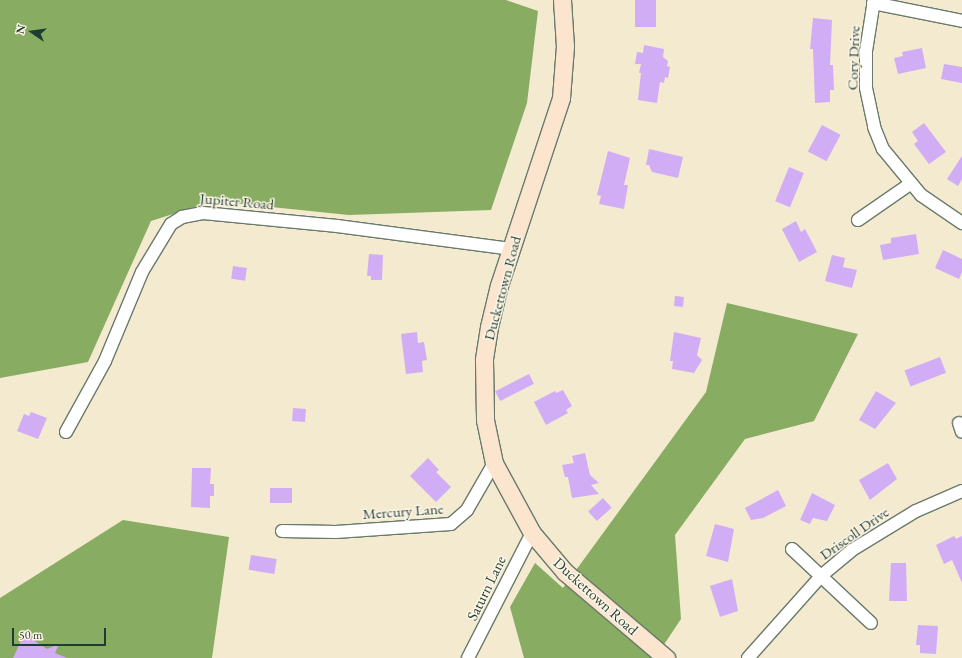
<!DOCTYPE html>
<html>
<head>
<meta charset="utf-8">
<style>
  body { margin:0 }
  #map { position:relative; width:962px; height:658px; overflow:hidden; background:#f3ead0; font-family:"EB Garamond",serif }
  div>[style] { position:absolute }
  .forest>* { inset:0; background:#87ac62 }
  .building>* { inset:0; background:#d1adf5; transform-origin:0 0 }
  .roads { filter:drop-shadow(1px 0 #697a6b) drop-shadow(-1px 0 #697a6b) drop-shadow(0 1px #697a6b) drop-shadow(0 -1px #697a6b) }
  .street>* { height:12px; margin:-6px; padding:0 6px; transform-origin:6px; border-radius:6px; background:#fff }
  .secondary>* { height:17px; margin:-8.5px; padding:0 8.5px; transform-origin:8.5px; border-radius:8.5px; background:#fbe5cf }
  span { translate:-50% -50%; white-space:nowrap; text-align:center; line-height:1.15; -webkit-text-stroke:3px #fcf5e5; paint-order:stroke }
  .street-label { font-size:15px; color:#1f3d34 }
  .north { position:absolute; left:12px; top:12px; width:40px; height:40px; -webkit-text-stroke:3px #fcf5e5; paint-order:stroke; rotate:283deg; font-size:11px; font-weight:700; line-height:16px; text-align:center; color:#1f3d34 }
  .north::after { content:''; display:block; margin:auto; width:14px; height:18px; background:#1f3d34; clip-path:polygon(50% 0,100% 100%,50% 72%,0 100%) }
  .scale { position:absolute; left:12px; top:628px; width:94px; height:18px; box-sizing:border-box; border:2px solid #1f3d34; border-top:0; padding-left:5px; font-size:12px; line-height:14px; white-space:nowrap; color:#1f3d34; -webkit-text-stroke:3px #fcf5e5; paint-order:stroke }
</style>
</head>
<body>
<div id="map">
  <div class="forest">
    <div style="clip-path:polygon(0 0,506px 0,538px 11px,527px 103px,491px 210px,349px 215px,214px 201px,151px 221px,88px 362px,0 378px)"></div>
    <div style="clip-path:polygon(727px 303px,858px 334px,814px 421px,745px 439px,675px 535px,681px 619px,655px 658px,524px 658px,510px 607px,535px 563px,563px 588px,706px 392px)"></div>
    <div style="clip-path:polygon(123px 520px,229px 537px,212px 658px,0 658px,0 598px)"></div>
  </div>
  <div class="building">
    <div style="left:635px;top:0;width:21px;height:27px"></div>
    <div style="clip-path:polygon(813px 18px,832px 20px,830px 65px,833px 65px,834px 90px,830px 90px,830px 102px,815px 103px,813px 49px,810px 49px)"></div>
    <div style="clip-path:polygon(644px 45px,664px 49px,663px 57px,668px 61px,667px 66px,670px 67px,668px 78px,665px 77px,664px 83px,660px 82px,657px 103px,638px 100px,641px 73px,639px 73px,641px 64px,635px 64px,637px 52px,643px 53px)"></div>
    <div style="clip-path:polygon(922px 48px,926px 68px,898px 74px,894px 58px,903px 56px,902px 52px)"></div>
    <div style="clip-path:polygon(944px 64px,962px 67px,962px 83px,941px 79px)"></div>
    <div style="clip-path:polygon(924px 123px,946px 152px,929px 164px,914px 144px,918px 141px,912px 132px)"></div>
    <div style="left:822px;top:125px;width:21px;height:30px;rotate:28deg"></div>
    <div style="clip-path:polygon(649px 149px,683px 157px,678px 178px,652px 172px,649px 165px,646px 165px)"></div>
    <div style="clip-path:polygon(608px 151px,630px 158px,624px 185px,628px 185px,624px 209px,599px 204px,601px 196px,597px 195px)"></div>
    <div style="clip-path:polygon(962px 156px,962px 179px,958px 186px,947px 179px)"></div>
    <div style="left:789px;top:167px;width:16px;height:37px;rotate:22deg"></div>
    <div style="clip-path:polygon(796px 221px,801px 232px,805px 229px,817px 252px,799px 262px,782px 229px)"></div>
    <div style="clip-path:polygon(916px 234px,919px 254px,883px 260px,880px 245px,891px 243px,891px 238px)"></div>
    <div style="clip-path:polygon(943px 250px,962px 259px,962px 272px,959px 279px,935px 268px)"></div>
    <div style="clip-path:polygon(369px 254px,383px 255px,382px 280px,371px 280px,371px 276px,367px 276px)"></div>
    <div style="clip-path:polygon(832px 255px,845px 258px,843px 267px,857px 270px,852px 288px,825px 281px)"></div>
    <div style="left:233px;top:266px;width:14px;height:13px;rotate:8deg"></div>
    <div style="left:675px;top:296px;width:9px;height:10px;rotate:6deg"></div>
    <div style="clip-path:polygon(417px 332px,418px 343px,424px 342px,427px 360px,422px 361px,423px 372px,406px 374px,401px 334px)"></div>
    <div style="clip-path:polygon(674px 332px,701px 338px,697px 355px,702px 360px,694px 373px,672px 369px,673px 361px,670px 361px)"></div>
    <div style="left:940px;top:357px;width:17px;height:38px;rotate:69deg"></div>
    <div style="left:529px;top:374px;width:11px;height:38px;rotate:63deg"></div>
    <div style="clip-path:polygon(563px 390px,572px 406px,566px 410px,568px 413px,546px 425px,534px 402px,555px 391px,556px 393px)"></div>
    <div style="clip-path:polygon(876px 391px,896px 403px,875px 429px,859px 420px)"></div>
    <div style="left:293px;top:408px;width:13px;height:13px;rotate:4deg"></div>
    <div style="clip-path:polygon(31px 412px,47px 418px,38px 439px,17px 431px,24px 414px,29px 416px)"></div>
    <div style="clip-path:polygon(585px 453px,590px 475px,599px 483px,591px 485px,599px 494px,572px 498px,568px 477px,565px 477px,562px 465px,574px 463px,572px 456px)"></div>
    <div style="clip-path:polygon(428px 458px,439px 470px,436px 472px,451px 487px,436px 502px,410px 476px)"></div>
    <div style="clip-path:polygon(888px 463px,897px 479px,870px 500px,859px 480px)"></div>
    <div style="clip-path:polygon(192px 468px,211px 468px,210px 484px,214px 484px,214px 496px,210px 496px,210px 508px,191px 507px)"></div>
    <div style="left:270px;top:488px;width:22px;height:15px"></div>
    <div style="clip-path:polygon(778px 490px,786px 506px,763px 518px,751px 520px,745px 508px)"></div>
    <div style="clip-path:polygon(812px 493px,835px 505px,827px 521px,813px 518px,810px 524px,800px 520px)"></div>
    <div style="left:603px;top:498px;width:13px;height:20px;rotate:48deg"></div>
    <div style="clip-path:polygon(715px 524px,734px 529px,728px 562px,706px 556px)"></div>
    <div style="clip-path:polygon(954px 536px,956px 539px,962px 536px,962px 583px,952px 560px,944px 564px,936px 545px)"></div>
    <div style="left:251px;top:555px;width:26px;height:15px;rotate:9deg"></div>
    <div style="clip-path:polygon(891px 563px,906px 563px,907px 601px,889px 601px)"></div>
    <div style="clip-path:polygon(732px 579px,738px 611px,720px 617px,710px 586px)"></div>
    <div style="clip-path:polygon(918px 625px,938px 626px,936px 654px,920px 653px,920px 645px,916px 645px)"></div>
    <div style="clip-path:polygon(24px 634px,47px 649px,59px 644px,55px 653px,67px 658px,13px 658px)"></div>
  </div>
  <div class="roads">
    <div class="street">
      <div style="left:874px;top:0;width:52px;rotate:98.9deg"></div>
      <div style="left:866px;top:51px;width:37px;rotate:90deg"></div>
      <div style="left:866px;top:88px;width:40px;rotate:78deg"></div>
      <div style="left:874px;top:127px;width:24px;rotate:68deg"></div>
      <div style="left:883px;top:149px;width:60px;rotate:50.4deg"></div>
      <div style="left:921px;top:195px;width:50px;rotate:34.3deg"></div>
      <div style="left:873px;top:3px;width:91px;rotate:11.4deg"></div>
      <div style="left:858px;top:220px;width:63px;rotate:-34.7deg"></div>
      <div style="left:959px;top:423px;width:9px;rotate:72deg"></div>
      <div style="left:66px;top:432px;width:81px;rotate:-61.2deg"></div>
      <div style="left:105px;top:361px;width:96px;rotate:-67.4deg"></div>
      <div style="left:142px;top:272px;width:56px;rotate:-58.9deg"></div>
      <div style="left:171px;top:224px;width:13px;rotate:-32deg"></div>
      <div style="left:182px;top:217px;width:21px;rotate:-11deg"></div>
      <div style="left:203px;top:213px;width:135px;rotate:5.5deg"></div>
      <div style="left:337px;top:226px;width:177px;rotate:7.5deg"></div>
      <div style="left:282px;top:531px;width:54px;rotate:1.1deg"></div>
      <div style="left:336px;top:532px;width:115px;rotate:-4deg"></div>
      <div style="left:451px;top:524px;width:21px;rotate:-41deg"></div>
      <div style="left:467px;top:510px;width:54px;rotate:-60.1deg"></div>
      <div style="left:792px;top:549px;width:108px;rotate:43.1deg"></div>
      <div style="left:468px;top:658px;width:140px;rotate:-62.9deg"></div>
      <div style="left:748px;top:658px;width:110px;rotate:-48.3deg"></div>
      <div style="left:821px;top:576px;width:40px;rotate:-40deg"></div>
      <div style="left:852px;top:550px;width:75px;rotate:-31.4deg"></div>
      <div style="left:916px;top:511px;width:50px;rotate:-23.5deg"></div>
    </div>
    <div class="secondary">
      <div style="left:562px;top:0;width:46px;rotate:86.3deg"></div>
      <div style="left:565px;top:46px;width:52px;rotate:94.4deg"></div>
      <div style="left:561px;top:98px;width:197px;rotate:108.3deg"></div>
      <div style="left:499px;top:285px;width:43px;rotate:103.4deg"></div>
      <div style="left:489px;top:327px;width:33px;rotate:99deg"></div>
      <div style="left:484px;top:360px;width:60px;rotate:89deg"></div>
      <div style="left:485px;top:420px;width:44px;rotate:78.2deg"></div>
      <div style="left:494px;top:463px;width:80px;rotate:61.5deg"></div>
      <div style="left:532px;top:533px;width:51px;rotate:49.8deg"></div>
      <div style="left:565px;top:572px;width:133px;rotate:40.4deg"></div>
    </div>
  </div>
  <div class="street-label">
    <span style="left:853px;top:58px;rotate:-88deg">Cory Drive</span>
    <span style="left:237px;top:201px;rotate:5deg">Jupiter Road</span>
    <span style="left:502px;top:288px;rotate:-75deg">Duckettown Road</span>
    <span style="left:403px;top:511px;rotate:-4deg">Mercury Lane</span>
    <span style="left:854px;top:533px;rotate:-35deg">Driscoll Drive</span>
    <span style="left:486px;top:588px;rotate:-64deg">Saturn Lane</span>
    <span style="left:596px;top:596px;rotate:42deg">Duckettown Road</span>
  </div>
  <div class="north">N</div>
  <div class="scale">50 m</div>
</div>
</body>
</html>
